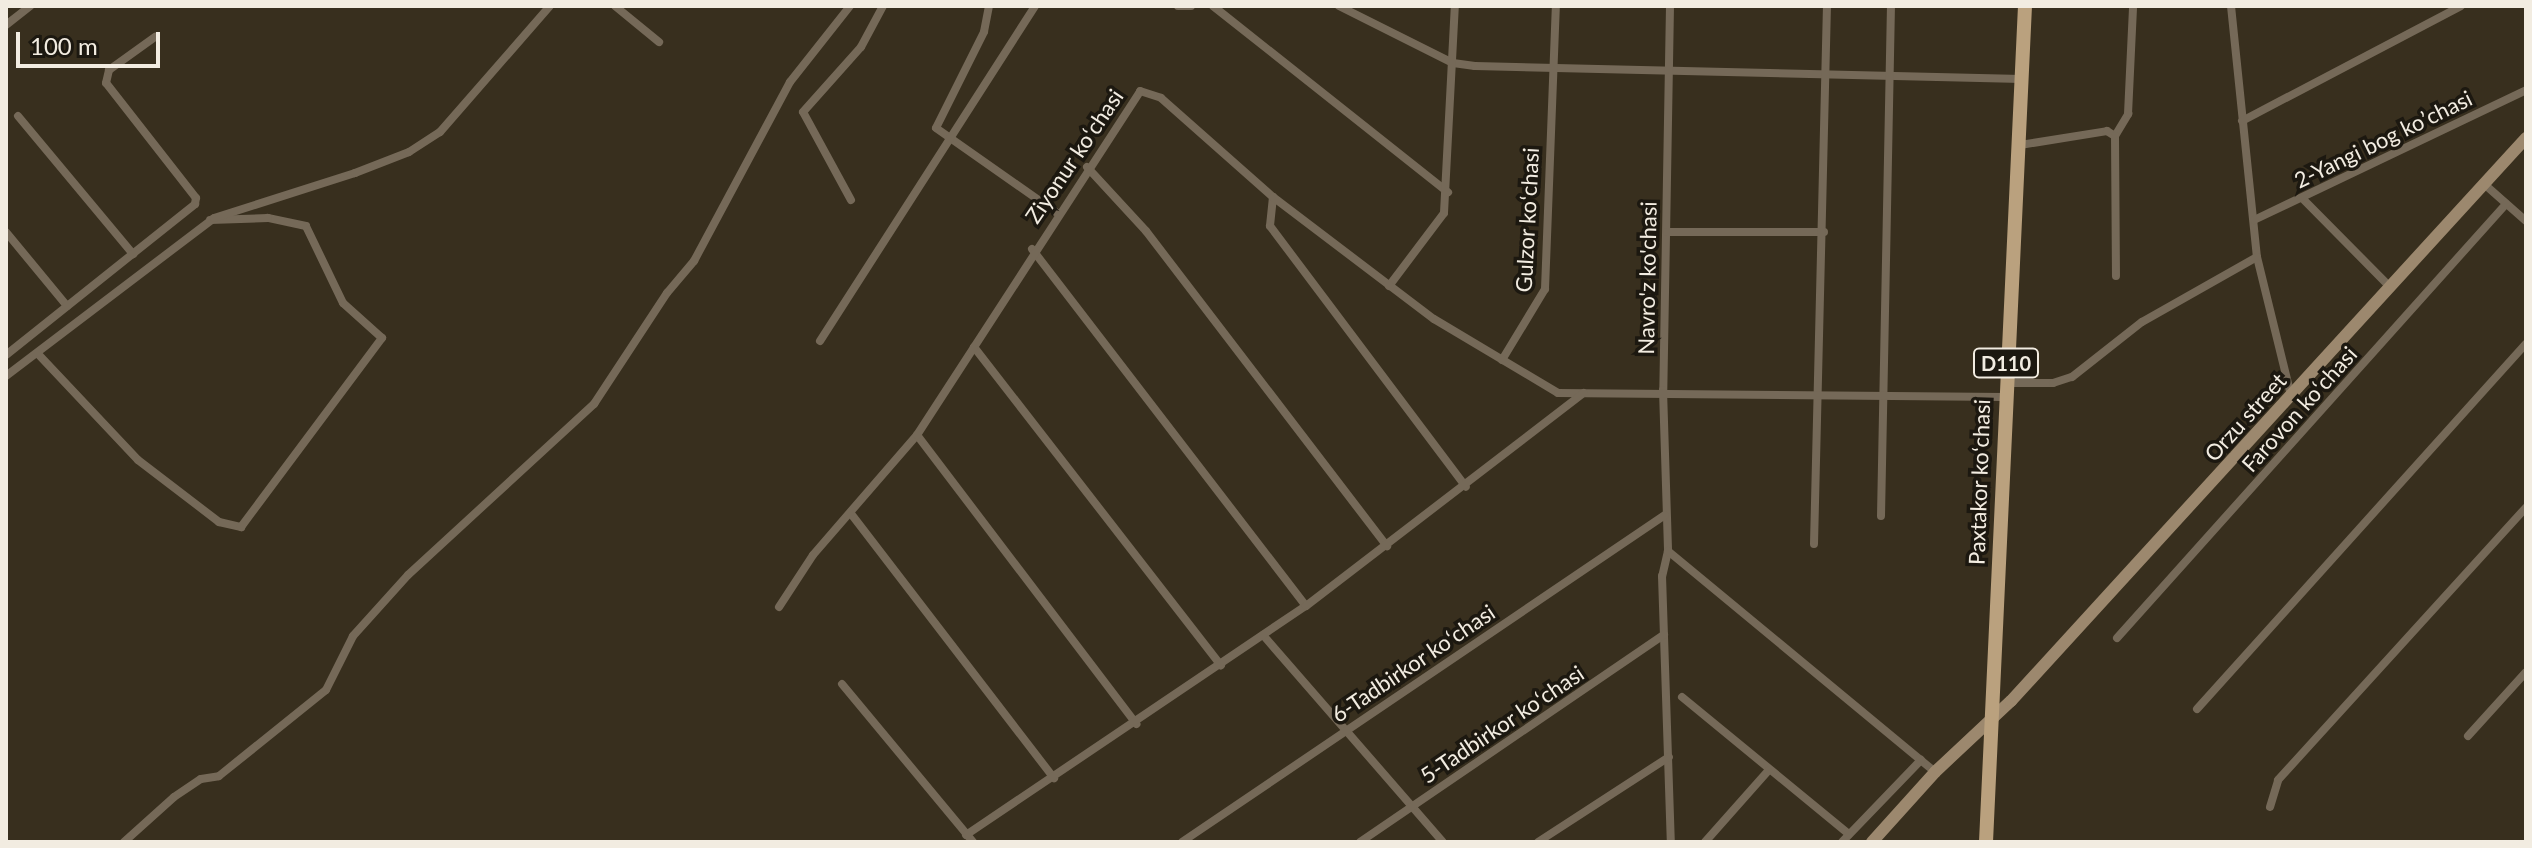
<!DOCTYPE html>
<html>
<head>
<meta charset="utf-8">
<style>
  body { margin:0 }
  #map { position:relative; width:2532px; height:848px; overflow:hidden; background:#382f1e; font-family:Lato,sans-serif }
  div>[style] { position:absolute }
  .street>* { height:8px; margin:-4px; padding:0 4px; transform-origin:4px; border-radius:4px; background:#756958 }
  .secondary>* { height:12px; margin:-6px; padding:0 6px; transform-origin:6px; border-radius:6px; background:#9c886e }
  .primary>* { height:14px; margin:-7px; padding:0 7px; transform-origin:7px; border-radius:7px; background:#baa17e }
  span { translate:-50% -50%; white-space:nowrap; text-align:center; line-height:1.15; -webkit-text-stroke:7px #1c1810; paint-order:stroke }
  .shield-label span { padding:2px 6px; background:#1c1810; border:2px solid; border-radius:6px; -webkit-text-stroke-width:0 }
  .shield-label { font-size:20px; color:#f2ece1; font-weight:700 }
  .street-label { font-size:22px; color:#f2ece1 }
  .frame { position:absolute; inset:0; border:8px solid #f2ece1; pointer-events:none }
  .scale { position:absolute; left:16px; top:32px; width:144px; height:36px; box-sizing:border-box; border:4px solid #f2ece1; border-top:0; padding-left:10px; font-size:24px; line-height:28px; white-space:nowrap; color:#f2ece1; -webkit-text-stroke:6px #1c1810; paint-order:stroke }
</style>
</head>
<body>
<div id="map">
  <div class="street">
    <div style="left:615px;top:6px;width:57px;rotate:39.3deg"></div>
    <div style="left:989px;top:6px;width:26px;rotate:101deg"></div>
    <div style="left:984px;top:32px;width:107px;rotate:116.6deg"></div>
    <div style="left:936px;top:128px;width:148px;rotate:35.1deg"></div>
    <div style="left:1178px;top:6px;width:13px"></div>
    <div style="left:1213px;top:6px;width:300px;rotate:38.4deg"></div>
    <div style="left:1339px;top:6px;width:127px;rotate:26.6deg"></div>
    <div style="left:1453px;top:63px;width:22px;rotate:8deg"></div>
    <div style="left:1475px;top:66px;width:547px;rotate:1.36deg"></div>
    <div style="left:1670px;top:6px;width:384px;rotate:91deg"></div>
    <div style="left:1663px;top:390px;width:161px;rotate:88.2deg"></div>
    <div style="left:1668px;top:551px;width:26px;rotate:103deg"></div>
    <div style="left:1662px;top:576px;width:266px;rotate:88.1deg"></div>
    <div style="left:2231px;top:6px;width:252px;rotate:84.1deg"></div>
    <div style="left:2257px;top:257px;width:142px;rotate:76.2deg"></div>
    <div style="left:6px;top:25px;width:31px;rotate:-38deg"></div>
    <div style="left:18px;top:116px;width:180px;rotate:50.2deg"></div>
    <div style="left:2242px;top:121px;width:247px;rotate:-27.7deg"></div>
    <div style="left:2115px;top:136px;width:26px;rotate:-59deg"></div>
    <div style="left:2128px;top:114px;width:108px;rotate:-87.3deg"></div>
    <div style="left:2020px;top:145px;width:88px;rotate:-9.1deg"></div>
    <div style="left:2107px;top:131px;width:9px;rotate:32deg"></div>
    <div style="left:2115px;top:136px;width:140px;rotate:89.6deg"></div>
    <div style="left:1087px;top:167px;width:87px;rotate:47.3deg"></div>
    <div style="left:1146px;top:231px;width:397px;rotate:52.6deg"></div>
    <div style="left:2483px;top:183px;width:57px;rotate:41.5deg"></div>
    <div style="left:1273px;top:197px;width:29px;rotate:96deg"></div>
    <div style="left:1270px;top:226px;width:326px;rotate:53.1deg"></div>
    <div style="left:2302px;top:198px;width:125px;rotate:45.3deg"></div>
    <div style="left:851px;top:200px;width:100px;rotate:-118.6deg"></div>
    <div style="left:803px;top:112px;width:87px;rotate:-48.3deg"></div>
    <div style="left:861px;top:47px;width:47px;rotate:-61.8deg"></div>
    <div style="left:2254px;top:220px;width:301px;rotate:-25.5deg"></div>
    <div style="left:6px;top:232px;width:96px;rotate:50.5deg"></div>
    <div style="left:1667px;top:232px;width:157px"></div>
    <div style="left:1032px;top:249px;width:450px;rotate:52.5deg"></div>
    <div style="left:1389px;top:286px;width:91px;rotate:-53deg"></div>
    <div style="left:1444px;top:213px;width:207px;rotate:-87deg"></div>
    <div style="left:820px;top:341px;width:398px;rotate:-57.3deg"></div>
    <div style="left:974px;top:347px;width:403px;rotate:52.2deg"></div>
    <div style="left:6px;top:355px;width:242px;rotate:-38.6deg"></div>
    <div style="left:195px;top:204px;width:6px;rotate:-81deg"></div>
    <div style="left:196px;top:198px;width:146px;rotate:-128deg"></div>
    <div style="left:106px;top:83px;width:13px;rotate:-77deg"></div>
    <div style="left:109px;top:70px;width:57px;rotate:-35.7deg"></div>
    <div style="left:39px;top:355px;width:144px;rotate:46.7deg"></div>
    <div style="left:138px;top:460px;width:102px;rotate:37.4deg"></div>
    <div style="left:219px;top:522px;width:23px;rotate:13deg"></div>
    <div style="left:241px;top:527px;width:236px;rotate:-53.3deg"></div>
    <div style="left:382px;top:338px;width:52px;rotate:-138.1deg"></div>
    <div style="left:343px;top:303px;width:85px;rotate:-115.7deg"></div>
    <div style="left:306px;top:226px;width:39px;rotate:-168deg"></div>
    <div style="left:268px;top:218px;width:58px;rotate:178deg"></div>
    <div style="left:1502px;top:360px;width:83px;rotate:-58.8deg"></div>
    <div style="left:1545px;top:289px;width:283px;rotate:-87.8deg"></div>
    <div style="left:6px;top:376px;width:261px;rotate:-37.2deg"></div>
    <div style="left:214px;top:218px;width:148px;rotate:-17.7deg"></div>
    <div style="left:355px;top:173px;width:58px;rotate:-21.3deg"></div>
    <div style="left:409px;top:152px;width:37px;rotate:-33deg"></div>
    <div style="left:440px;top:132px;width:167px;rotate:-48.9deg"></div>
    <div style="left:2007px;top:383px;width:46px"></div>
    <div style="left:2053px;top:383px;width:20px;rotate:-18deg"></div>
    <div style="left:2072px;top:377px;width:89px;rotate:-38.2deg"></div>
    <div style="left:2142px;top:322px;width:132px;rotate:-29.5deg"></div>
    <div style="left:917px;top:435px;width:363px;rotate:52.8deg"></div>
    <div style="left:852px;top:515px;width:332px;rotate:52.5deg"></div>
    <div style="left:1881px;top:516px;width:510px;rotate:-88.88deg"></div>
    <div style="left:1814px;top:544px;width:538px;rotate:-88.62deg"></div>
    <div style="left:1668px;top:551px;width:347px;rotate:39.6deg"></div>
    <div style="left:779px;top:607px;width:62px;rotate:-56.8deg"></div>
    <div style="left:813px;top:555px;width:159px;rotate:-49.1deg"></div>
    <div style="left:917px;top:435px;width:410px;rotate:-57deg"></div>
    <div style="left:1140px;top:91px;width:22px;rotate:18deg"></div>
    <div style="left:1161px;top:98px;width:149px;rotate:41.5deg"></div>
    <div style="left:1273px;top:197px;width:202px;rotate:37.2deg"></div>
    <div style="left:1434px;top:319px;width:144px;rotate:30.8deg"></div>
    <div style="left:1558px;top:393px;width:447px;rotate:0.5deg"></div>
    <div style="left:1263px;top:635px;width:274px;rotate:49deg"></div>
    <div style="left:2117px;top:638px;width:583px;rotate:-48.13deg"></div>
    <div style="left:842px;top:684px;width:205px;rotate:50.3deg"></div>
    <div style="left:1682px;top:697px;width:216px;rotate:39.4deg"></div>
    <div style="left:2197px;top:709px;width:492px;rotate:-48deg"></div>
    <div style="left:2468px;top:736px;width:86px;rotate:-47.8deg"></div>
    <div style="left:2270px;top:807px;width:28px;rotate:-73deg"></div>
    <div style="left:2278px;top:780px;width:369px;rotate:-47.7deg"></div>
    <div style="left:966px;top:835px;width:410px;rotate:-34deg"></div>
    <div style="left:1306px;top:606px;width:350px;rotate:-37.5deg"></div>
    <div style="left:124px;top:842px;width:67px;rotate:-42deg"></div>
    <div style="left:174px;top:797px;width:32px;rotate:-34deg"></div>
    <div style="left:201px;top:779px;width:18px;rotate:-9deg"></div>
    <div style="left:219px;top:776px;width:137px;rotate:-38.8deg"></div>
    <div style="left:326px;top:690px;width:60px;rotate:-63.4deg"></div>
    <div style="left:353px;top:636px;width:82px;rotate:-48deg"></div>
    <div style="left:408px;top:575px;width:253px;rotate:-42.6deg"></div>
    <div style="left:594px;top:404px;width:133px;rotate:-56.7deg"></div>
    <div style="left:667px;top:293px;width:42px;rotate:-49.8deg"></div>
    <div style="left:694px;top:261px;width:203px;rotate:-61.8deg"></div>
    <div style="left:790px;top:82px;width:97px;rotate:-51.7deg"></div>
    <div style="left:1182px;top:842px;width:583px;rotate:-34.1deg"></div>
    <div style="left:1360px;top:842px;width:368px;rotate:-34.3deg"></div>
    <div style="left:1538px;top:842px;width:156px;rotate:-33deg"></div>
    <div style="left:1705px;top:842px;width:95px;rotate:-48.4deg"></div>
    <div style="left:1842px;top:842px;width:114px;rotate:-46.1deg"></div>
  </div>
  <div class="secondary">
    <div style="left:1872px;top:842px;width:94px;rotate:-48deg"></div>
    <div style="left:1935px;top:772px;width:104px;rotate:-43.1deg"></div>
    <div style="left:2011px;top:701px;width:763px;rotate:-47.55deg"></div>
  </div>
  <div class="primary">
    <div style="left:1986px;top:842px;width:837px;rotate:-87.33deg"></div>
  </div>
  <div class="shield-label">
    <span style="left:2006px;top:363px">D110</span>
  </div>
  <div class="street-label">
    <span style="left:2383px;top:139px;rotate:-26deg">2-Yangi bog koʼchasi</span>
    <span style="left:1074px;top:156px;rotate:-56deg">Ziyonur koʻchasi</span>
    <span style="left:1527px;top:220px;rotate:-87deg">Gulzor koʻchasi</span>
    <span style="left:1647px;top:278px;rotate:-89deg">Navro'z ko'chasi</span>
    <span style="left:2299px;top:409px;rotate:-48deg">Farovon koʻchasi</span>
    <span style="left:2245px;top:417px;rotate:-48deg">Orzu street</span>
    <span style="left:1979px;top:482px;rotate:-88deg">Paxtakor koʻchasi</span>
    <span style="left:1413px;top:663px;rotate:-34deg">6-Tadbirkor koʻchasi</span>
    <span style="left:1502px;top:724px;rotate:-34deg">5-Tadbirkor koʻchasi</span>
  </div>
  <div class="frame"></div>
  <div class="scale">100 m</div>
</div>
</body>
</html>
